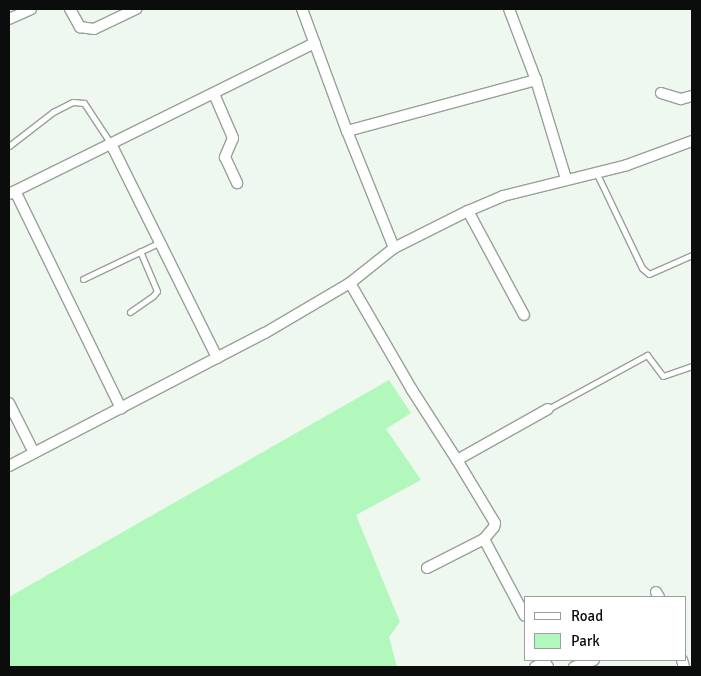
<!DOCTYPE html>
<html>
<head>
<meta charset="utf-8">
<style>
  body { margin:0 }
  #map { position:relative; width:701px; height:676px; overflow:hidden; background:#eef8ef; font-family:Signika,sans-serif }
  div>[style] { position:absolute }
  .green>* { inset:0; background:#b2f8bd }
  .roads { filter:drop-shadow(1px 0 #98a199) drop-shadow(-1px 0 #98a199) drop-shadow(0 1px #98a199) drop-shadow(0 -1px #98a199) }
  .service>* { height:5px; margin:-2.5px; padding:0 2.5px; transform-origin:2.5px; border-radius:2.5px; background:#fff }
  .minor>* { height:10px; margin:-5px; padding:0 5px; transform-origin:5px; border-radius:5px; background:#fff }
  span { translate:-50% -50%; white-space:nowrap; text-align:center; line-height:1.15; -webkit-text-stroke:5px #fff; paint-order:stroke }
  .frame { position:absolute; inset:0; border:10px solid #0a0d0b; pointer-events:none }
  .legend { position:absolute; left:524px; top:596px; width:162px; height:65px; box-sizing:border-box; background:#fff; border:1px solid #9d9e9d; margin:0; padding:6px 9px; list-style:none; font-size:15px; color:#0a0d0b }
  .legend li { display:flex; align-items:center; gap:10px; height:25px }
  .legend b { width:25px; border:1px solid #9d9e9d }
</style>
</head>
<body>
<div id="map">
  <div class="green">
    <div style="clip-path:polygon(389px 380px,411px 413px,386px 429px,421px 480px,356px 515px,400px 622px,389px 637px,397px 667px,9px 667px,9px 597px)"></div>
  </div>
  <div class="roads">
    <div class="service">
      <div style="left:9px;top:146px;width:56px;rotate:-37.7deg"></div>
      <div style="left:53px;top:112px;width:22px;rotate:-27deg"></div>
      <div style="left:73px;top:102px;width:11px;rotate:5deg"></div>
      <div style="left:84px;top:103px;width:49px;rotate:56.6deg"></div>
      <div style="left:596px;top:172px;width:106px;rotate:64.4deg"></div>
      <div style="left:642px;top:268px;width:9px;rotate:41deg"></div>
      <div style="left:649px;top:274px;width:47px;rotate:-23.8deg"></div>
      <div style="left:83px;top:279px;width:83px;rotate:-25.6deg"></div>
      <div style="left:130px;top:312px;width:28px;rotate:-35deg"></div>
      <div style="left:153px;top:296px;width:6px;rotate:-51deg"></div>
      <div style="left:157px;top:291px;width:43px;rotate:-113deg"></div>
      <div style="left:548px;top:409px;width:113px;rotate:-28.6deg"></div>
      <div style="left:647px;top:355px;width:26px;rotate:53deg"></div>
      <div style="left:663px;top:376px;width:31px;rotate:-19deg"></div>
    </div>
    <div class="minor">
      <div style="left:70px;top:9px;width:21px;rotate:61deg"></div>
      <div style="left:80px;top:27px;width:14px;rotate:8deg"></div>
      <div style="left:94px;top:29px;width:47px;rotate:-25.5deg"></div>
      <div style="left:302px;top:9px;width:130px;rotate:69.8deg"></div>
      <div style="left:347px;top:131px;width:126px;rotate:68.1deg"></div>
      <div style="left:509px;top:9px;width:76px;rotate:69.2deg"></div>
      <div style="left:536px;top:80px;width:103px;rotate:73.1deg"></div>
      <div style="left:9px;top:19px;width:24px;rotate:-24deg"></div>
      <div style="left:661px;top:93px;width:21px;rotate:17deg"></div>
      <div style="left:681px;top:99px;width:11px;rotate:-15deg"></div>
      <div style="left:214px;top:94px;width:48px;rotate:66.6deg"></div>
      <div style="left:233px;top:138px;width:21px;rotate:113deg"></div>
      <div style="left:225px;top:157px;width:29px;rotate:65deg"></div>
      <div style="left:347px;top:131px;width:196px;rotate:-15.1deg"></div>
      <div style="left:111px;top:144px;width:239px;rotate:63.6deg"></div>
      <div style="left:15px;top:191px;width:242px;rotate:64deg"></div>
      <div style="left:9px;top:194px;width:341px;rotate:-26.3deg"></div>
      <div style="left:468px;top:211px;width:118px;rotate:61.7deg"></div>
      <div style="left:350px;top:283px;width:124px;rotate:59.9deg"></div>
      <div style="left:412px;top:390px;width:83px;rotate:57.3deg"></div>
      <div style="left:9px;top:403px;width:56px;rotate:63.4deg"></div>
      <div style="left:9px;top:466px;width:288px;rotate:-27.5deg"></div>
      <div style="left:265px;top:333px;width:99px;rotate:-30.5deg"></div>
      <div style="left:350px;top:283px;width:56px;rotate:-38.5deg"></div>
      <div style="left:394px;top:248px;width:83px;rotate:-26.6deg"></div>
      <div style="left:468px;top:211px;width:38px;rotate:-23deg"></div>
      <div style="left:503px;top:196px;width:128px;rotate:-14deg"></div>
      <div style="left:627px;top:165px;width:69px;rotate:-20.3deg"></div>
      <div style="left:484px;top:539px;width:16px;rotate:-50deg"></div>
      <div style="left:494px;top:527px;width:4px;rotate:-76deg"></div>
      <div style="left:495px;top:523px;width:74px;rotate:-121.1deg"></div>
      <div style="left:457px;top:460px;width:104px;rotate:-29.3deg"></div>
      <div style="left:427px;top:568px;width:64px;rotate:-27deg"></div>
      <div style="left:484px;top:539px;width:87px;rotate:62deg"></div>
      <div style="left:656px;top:592px;width:6px;rotate:59deg"></div>
      <div style="left:682px;top:660px;width:7px;rotate:74deg"></div>
      <div style="left:535px;top:667px;width:11px;rotate:-27deg"></div>
      <div style="left:545px;top:662px;width:6px;rotate:59deg"></div>
      <div style="left:574px;top:667px;width:21px;rotate:-19deg"></div>
    </div>
  </div>
  <div class="frame"></div>
  <ul class="legend">
  <li><b style="height:6px;background:#fff"></b>Road</li>
  <li><b style="height:14px;background:#b2f8bd"></b>Park</li>
  </ul>
</div>
</body>
</html>
